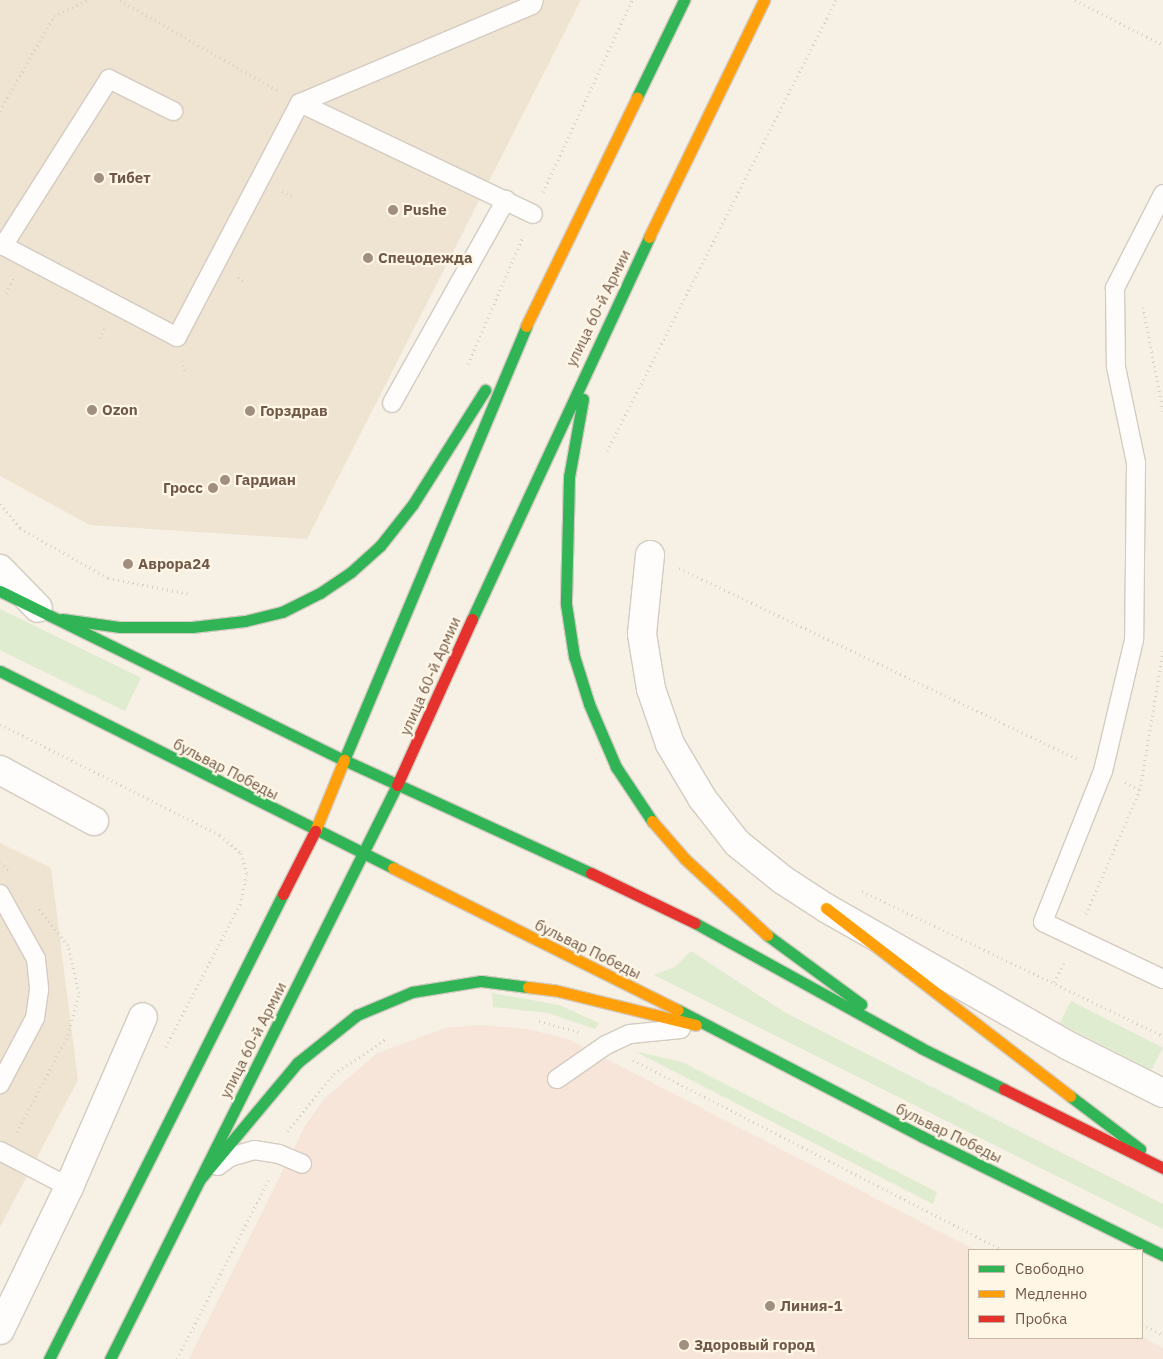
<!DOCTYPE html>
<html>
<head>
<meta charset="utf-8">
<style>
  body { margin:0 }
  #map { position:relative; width:1163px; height:1359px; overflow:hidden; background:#f6f0e5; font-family:"IBM Plex Sans",sans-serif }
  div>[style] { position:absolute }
  .residential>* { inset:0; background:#efe4d2 }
  .commercial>* { inset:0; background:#f6e5d8 }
  .green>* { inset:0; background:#dfecd0; transform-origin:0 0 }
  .path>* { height:3px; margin-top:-1.5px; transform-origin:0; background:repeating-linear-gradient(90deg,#d7cfc8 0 1px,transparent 0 5px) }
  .roads { filter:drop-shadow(1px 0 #d4cbc1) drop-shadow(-1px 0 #d4cbc1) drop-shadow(0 1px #d4cbc1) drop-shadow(0 -1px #d4cbc1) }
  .lane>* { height:18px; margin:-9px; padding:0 9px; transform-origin:9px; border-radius:9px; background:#fefdfb }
  .street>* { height:28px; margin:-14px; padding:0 14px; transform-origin:14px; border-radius:14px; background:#fefdfb }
  .fast>* { height:11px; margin:-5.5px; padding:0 5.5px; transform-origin:5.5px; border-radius:5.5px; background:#30b455 }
  .slow>* { height:11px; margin:-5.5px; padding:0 5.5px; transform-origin:5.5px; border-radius:5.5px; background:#ff9f0a }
  .jam>* { height:11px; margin:-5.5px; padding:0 5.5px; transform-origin:5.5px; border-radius:5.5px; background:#e5322d }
  .dots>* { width:14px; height:14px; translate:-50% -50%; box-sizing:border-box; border:2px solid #fff6e5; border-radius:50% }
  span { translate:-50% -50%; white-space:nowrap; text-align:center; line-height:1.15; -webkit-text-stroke:4.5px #fff6e5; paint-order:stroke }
  .poi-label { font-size:15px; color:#715948; font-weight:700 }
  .left { translate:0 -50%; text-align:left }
  .right { translate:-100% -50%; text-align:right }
  .street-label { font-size:15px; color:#715948 }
  .legend { position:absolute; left:968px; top:1249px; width:175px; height:90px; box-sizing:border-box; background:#fff6e5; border:1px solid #c6b7a6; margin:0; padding:6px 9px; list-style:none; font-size:15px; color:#715948 }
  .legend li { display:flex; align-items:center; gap:10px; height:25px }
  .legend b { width:25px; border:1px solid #c6b7a6 }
</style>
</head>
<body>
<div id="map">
  <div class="residential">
    <div style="clip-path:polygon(0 0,581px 0,307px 539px,90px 525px,0 476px)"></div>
    <div style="clip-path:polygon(0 843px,51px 868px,78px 1080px,0 1227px)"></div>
  </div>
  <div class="commercial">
    <div style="clip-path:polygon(480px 1025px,527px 1029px,568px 1039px,975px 1250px,969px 1250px,969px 1338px,1142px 1337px,1163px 1348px,1163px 1359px,189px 1359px,305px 1126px,324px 1099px,376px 1054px,445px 1028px)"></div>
  </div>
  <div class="green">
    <div style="left:0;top:609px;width:157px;height:37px;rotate:26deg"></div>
    <div style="clip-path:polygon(691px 951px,786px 1013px,1163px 1204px,1163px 1229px,654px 975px,675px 967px)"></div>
    <div style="clip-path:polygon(492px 993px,559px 1005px,599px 1023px,595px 1029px,548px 1013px,493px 1007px)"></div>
    <div style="left:1071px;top:1001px;width:103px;height:25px;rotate:27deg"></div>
    <div style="clip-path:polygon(634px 1051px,682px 1062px,937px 1192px,933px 1204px)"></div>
  </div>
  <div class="path">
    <div style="left:120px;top:0;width:182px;rotate:29.9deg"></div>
    <div style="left:1075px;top:0;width:99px;rotate:27.1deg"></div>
    <div style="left:0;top:111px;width:109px;rotate:-60.4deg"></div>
    <div style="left:54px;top:16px;width:37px;rotate:-26deg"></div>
    <div style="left:282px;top:191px;width:13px;rotate:29deg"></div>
    <div style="left:543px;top:192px;width:212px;rotate:-65.1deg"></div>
    <div style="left:238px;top:277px;width:9px;rotate:32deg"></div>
    <div style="left:6px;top:293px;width:17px;rotate:-62deg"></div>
    <div style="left:1143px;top:307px;width:106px;rotate:79.1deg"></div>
    <div style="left:99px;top:338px;width:12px;rotate:-59deg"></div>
    <div style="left:182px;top:360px;width:14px;rotate:78deg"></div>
    <div style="left:468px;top:364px;width:138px;rotate:-66.6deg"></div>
    <div style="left:607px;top:451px;width:506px;rotate:-63.08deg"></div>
    <div style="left:0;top:504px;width:31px;rotate:50deg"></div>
    <div style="left:20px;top:528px;width:101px;rotate:29.6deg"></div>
    <div style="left:108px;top:578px;width:84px;rotate:11deg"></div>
    <div style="left:679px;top:568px;width:444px;rotate:25.6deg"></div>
    <div style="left:0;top:724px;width:246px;rotate:26.8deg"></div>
    <div style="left:220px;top:835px;width:28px;rotate:41deg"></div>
    <div style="left:241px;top:853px;width:22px;rotate:74deg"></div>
    <div style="left:247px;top:874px;width:31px;rotate:103deg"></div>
    <div style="left:240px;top:904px;width:162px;rotate:117.5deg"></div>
    <div style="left:1125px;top:782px;width:17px;rotate:28deg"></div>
    <div style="left:0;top:862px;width:12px;rotate:42deg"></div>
    <div style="left:862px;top:891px;width:334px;rotate:25.7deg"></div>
    <div style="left:1086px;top:914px;width:135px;rotate:-66.5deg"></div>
    <div style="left:1140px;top:790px;width:141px;rotate:-80.6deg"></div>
    <div style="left:1054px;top:982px;width:24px;rotate:-62deg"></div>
    <div style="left:539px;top:1021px;width:41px;rotate:15.4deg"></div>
    <div style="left:633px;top:1060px;width:415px;rotate:27.2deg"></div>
    <div style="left:287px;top:1131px;width:74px;rotate:-50.5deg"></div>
    <div style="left:334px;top:1074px;width:64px;rotate:-34.2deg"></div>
    <div style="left:17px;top:1132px;width:110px;rotate:-62.3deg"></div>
    <div style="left:68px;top:1035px;width:43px;rotate:-75.3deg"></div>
    <div style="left:79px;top:993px;width:49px;rotate:-102.9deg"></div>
    <div style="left:68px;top:945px;width:47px;rotate:-128.1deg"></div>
    <div style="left:1142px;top:1324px;width:24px;rotate:28deg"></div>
    <div style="left:177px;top:1359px;width:204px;rotate:-62.9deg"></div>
  </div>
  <div class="roads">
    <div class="lane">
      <div style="left:300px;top:103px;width:258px;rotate:25.5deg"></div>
      <div style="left:1163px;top:194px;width:106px;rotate:117.1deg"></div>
      <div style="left:1115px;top:288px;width:79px;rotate:89.3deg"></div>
      <div style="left:1116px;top:367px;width:98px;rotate:78.2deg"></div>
      <div style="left:1136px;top:463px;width:177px;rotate:90.6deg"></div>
      <div style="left:1134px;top:640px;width:135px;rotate:103.3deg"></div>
      <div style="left:1103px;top:771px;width:162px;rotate:111.7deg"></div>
      <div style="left:1043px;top:922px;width:133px;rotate:25.4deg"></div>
      <div style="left:0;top:244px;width:200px;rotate:27.7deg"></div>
      <div style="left:177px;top:337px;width:264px;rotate:-62.3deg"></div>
      <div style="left:300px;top:103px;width:252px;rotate:-22.9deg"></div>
      <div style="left:532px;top:5px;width:5px;rotate:-68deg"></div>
      <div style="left:3px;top:246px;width:198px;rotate:-57.6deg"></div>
      <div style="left:109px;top:79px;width:72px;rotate:26.6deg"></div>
      <div style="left:392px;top:403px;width:233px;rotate:-60.7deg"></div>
      <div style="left:0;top:894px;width:74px;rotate:61deg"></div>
      <div style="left:36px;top:959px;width:31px;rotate:84deg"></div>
      <div style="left:39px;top:990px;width:28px;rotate:98deg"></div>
      <div style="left:35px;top:1018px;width:75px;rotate:117.9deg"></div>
      <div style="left:557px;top:1079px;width:60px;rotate:-34.8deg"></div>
      <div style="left:606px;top:1045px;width:26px;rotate:-25deg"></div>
      <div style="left:630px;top:1034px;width:51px;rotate:-5.6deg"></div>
      <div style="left:0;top:1151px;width:78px;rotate:27.6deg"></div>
      <div style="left:218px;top:1166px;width:15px;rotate:-37deg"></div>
      <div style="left:230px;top:1157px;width:25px;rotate:-16deg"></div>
      <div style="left:254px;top:1150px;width:25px;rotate:9deg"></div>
      <div style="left:279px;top:1154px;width:25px;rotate:23deg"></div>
    </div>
    <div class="street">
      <div style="left:650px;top:555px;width:79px;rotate:95.8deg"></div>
      <div style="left:642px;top:634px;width:56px;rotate:80.7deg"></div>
      <div style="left:651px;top:689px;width:58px;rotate:70.9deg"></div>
      <div style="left:670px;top:744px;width:63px;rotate:59.3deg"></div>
      <div style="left:702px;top:798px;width:57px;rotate:52.1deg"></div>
      <div style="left:737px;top:843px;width:59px;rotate:38.8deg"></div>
      <div style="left:783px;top:880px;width:51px;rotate:33.1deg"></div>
      <div style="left:826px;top:908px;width:279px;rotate:29.6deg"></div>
      <div style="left:1069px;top:1046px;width:105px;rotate:26.6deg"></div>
      <div style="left:0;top:569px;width:54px;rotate:45.7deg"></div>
      <div style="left:0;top:770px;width:107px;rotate:28.5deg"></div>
      <div style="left:0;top:1330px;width:159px;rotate:-64.2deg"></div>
      <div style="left:69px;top:1187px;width:185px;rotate:-66.5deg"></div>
    </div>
    <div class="fast">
      <div style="left:637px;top:97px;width:108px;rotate:-64.1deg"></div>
      <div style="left:583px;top:399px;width:79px;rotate:100.2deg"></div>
      <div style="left:569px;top:477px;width:127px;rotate:91.4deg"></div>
      <div style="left:566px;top:604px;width:53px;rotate:81.3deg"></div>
      <div style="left:574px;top:656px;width:50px;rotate:72.6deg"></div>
      <div style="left:589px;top:704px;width:69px;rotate:66.8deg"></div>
      <div style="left:616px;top:767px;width:65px;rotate:56.3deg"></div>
      <div style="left:0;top:591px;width:383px;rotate:26.2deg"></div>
      <div style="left:344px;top:760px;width:272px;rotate:24.6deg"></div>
      <div style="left:62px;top:619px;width:59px;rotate:7.9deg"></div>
      <div style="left:120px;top:627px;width:72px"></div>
      <div style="left:192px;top:627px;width:53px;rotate:-6.5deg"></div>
      <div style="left:245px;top:621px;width:38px;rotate:-14deg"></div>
      <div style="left:282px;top:612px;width:42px;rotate:-26.6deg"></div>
      <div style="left:320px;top:593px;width:37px;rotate:-34deg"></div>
      <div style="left:351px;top:572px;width:39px;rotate:-42deg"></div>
      <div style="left:380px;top:546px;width:53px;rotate:-51.8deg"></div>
      <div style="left:413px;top:504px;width:135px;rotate:-57.7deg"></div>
      <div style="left:472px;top:619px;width:421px;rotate:-65.1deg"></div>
      <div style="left:0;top:671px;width:440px;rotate:26.6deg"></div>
      <div style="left:344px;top:760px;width:471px;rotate:-67.2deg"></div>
      <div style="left:363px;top:853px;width:76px;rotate:-63.4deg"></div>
      <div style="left:695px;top:923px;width:258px;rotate:28.9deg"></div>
      <div style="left:921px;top:1048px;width:93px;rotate:26.3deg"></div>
      <div style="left:767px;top:935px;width:117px;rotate:36.3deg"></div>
      <div style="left:678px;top:1010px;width:274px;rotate:27.4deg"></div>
      <div style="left:921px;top:1136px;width:270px;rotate:26.2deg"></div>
      <div style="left:1070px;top:1096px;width:88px;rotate:37.1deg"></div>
      <div style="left:201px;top:1178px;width:150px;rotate:-50.1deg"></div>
      <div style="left:297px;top:1063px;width:77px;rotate:-38.7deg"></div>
      <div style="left:357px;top:1015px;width:60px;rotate:-22.7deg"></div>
      <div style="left:412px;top:992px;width:70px;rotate:-9.1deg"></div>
      <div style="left:481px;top:981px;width:47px;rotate:7.3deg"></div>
      <div style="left:49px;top:1359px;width:521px;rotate:-63.29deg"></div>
      <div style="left:110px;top:1359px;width:566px;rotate:-63.43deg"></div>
    </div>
    <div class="slow">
      <div style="left:649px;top:237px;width:263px;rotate:-64.1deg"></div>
      <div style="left:526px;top:326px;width:254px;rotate:-64.1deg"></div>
      <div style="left:652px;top:821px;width:50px;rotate:49deg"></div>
      <div style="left:685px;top:859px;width:112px;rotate:42.8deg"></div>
      <div style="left:315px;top:831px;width:77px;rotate:-67.8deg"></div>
      <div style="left:393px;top:868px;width:318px;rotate:26.5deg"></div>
      <div style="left:826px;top:908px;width:308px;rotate:37.6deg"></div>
      <div style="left:528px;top:987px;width:26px;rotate:7deg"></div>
      <div style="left:554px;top:990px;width:146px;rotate:13.8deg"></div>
    </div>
    <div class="jam">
      <div style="left:397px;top:785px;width:182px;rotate:-65.7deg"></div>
      <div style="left:591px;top:873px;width:115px;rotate:25.7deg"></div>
      <div style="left:283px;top:894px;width:71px;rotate:-63.1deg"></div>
      <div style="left:1004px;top:1089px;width:178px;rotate:26.4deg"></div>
    </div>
  </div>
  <div class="dots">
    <div style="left:99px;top:178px;background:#a08e7f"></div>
    <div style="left:393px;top:210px;background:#a08e7f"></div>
    <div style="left:368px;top:258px;background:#a08e7f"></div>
    <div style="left:92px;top:410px;background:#a08e7f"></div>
    <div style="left:250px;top:411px;background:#a08e7f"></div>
    <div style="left:225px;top:480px;background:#a08e7f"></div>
    <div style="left:213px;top:488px;background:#a08e7f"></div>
    <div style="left:128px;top:564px;background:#a08e7f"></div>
    <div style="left:770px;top:1306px;background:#a08e7f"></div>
    <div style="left:684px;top:1345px;background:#a08e7f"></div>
  </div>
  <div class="poi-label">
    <span class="left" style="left:109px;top:178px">Тибет</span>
    <span class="left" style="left:403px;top:210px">Pushe</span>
    <span class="left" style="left:378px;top:258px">Спецодежда</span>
    <span class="left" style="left:102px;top:410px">Ozon</span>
    <span class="left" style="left:260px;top:411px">Горздрав</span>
    <span class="left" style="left:235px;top:480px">Гардиан</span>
    <span class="right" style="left:203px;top:488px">Гросс</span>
    <span class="left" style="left:138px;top:564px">Аврора24</span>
    <span class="left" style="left:780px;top:1306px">Линия-1</span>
    <span class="left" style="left:694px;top:1345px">Здоровый город</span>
  </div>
  <div class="street-label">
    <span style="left:598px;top:308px;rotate:-64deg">улица 60-й Армии</span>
    <span style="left:430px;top:676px;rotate:-66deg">улица 60-й Армии</span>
    <span style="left:226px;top:769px;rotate:27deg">бульвар Победы</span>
    <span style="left:588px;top:949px;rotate:26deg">бульвар Победы</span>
    <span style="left:253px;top:1040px;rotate:-63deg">улица 60-й Армии</span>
    <span style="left:949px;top:1133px;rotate:26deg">бульвар Победы</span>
  </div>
  <ul class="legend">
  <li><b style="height:6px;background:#30b455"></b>Свободно</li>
  <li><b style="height:6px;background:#ff9f0a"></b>Медленно</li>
  <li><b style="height:6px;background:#e5322d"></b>Пробка</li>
  </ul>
</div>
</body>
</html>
